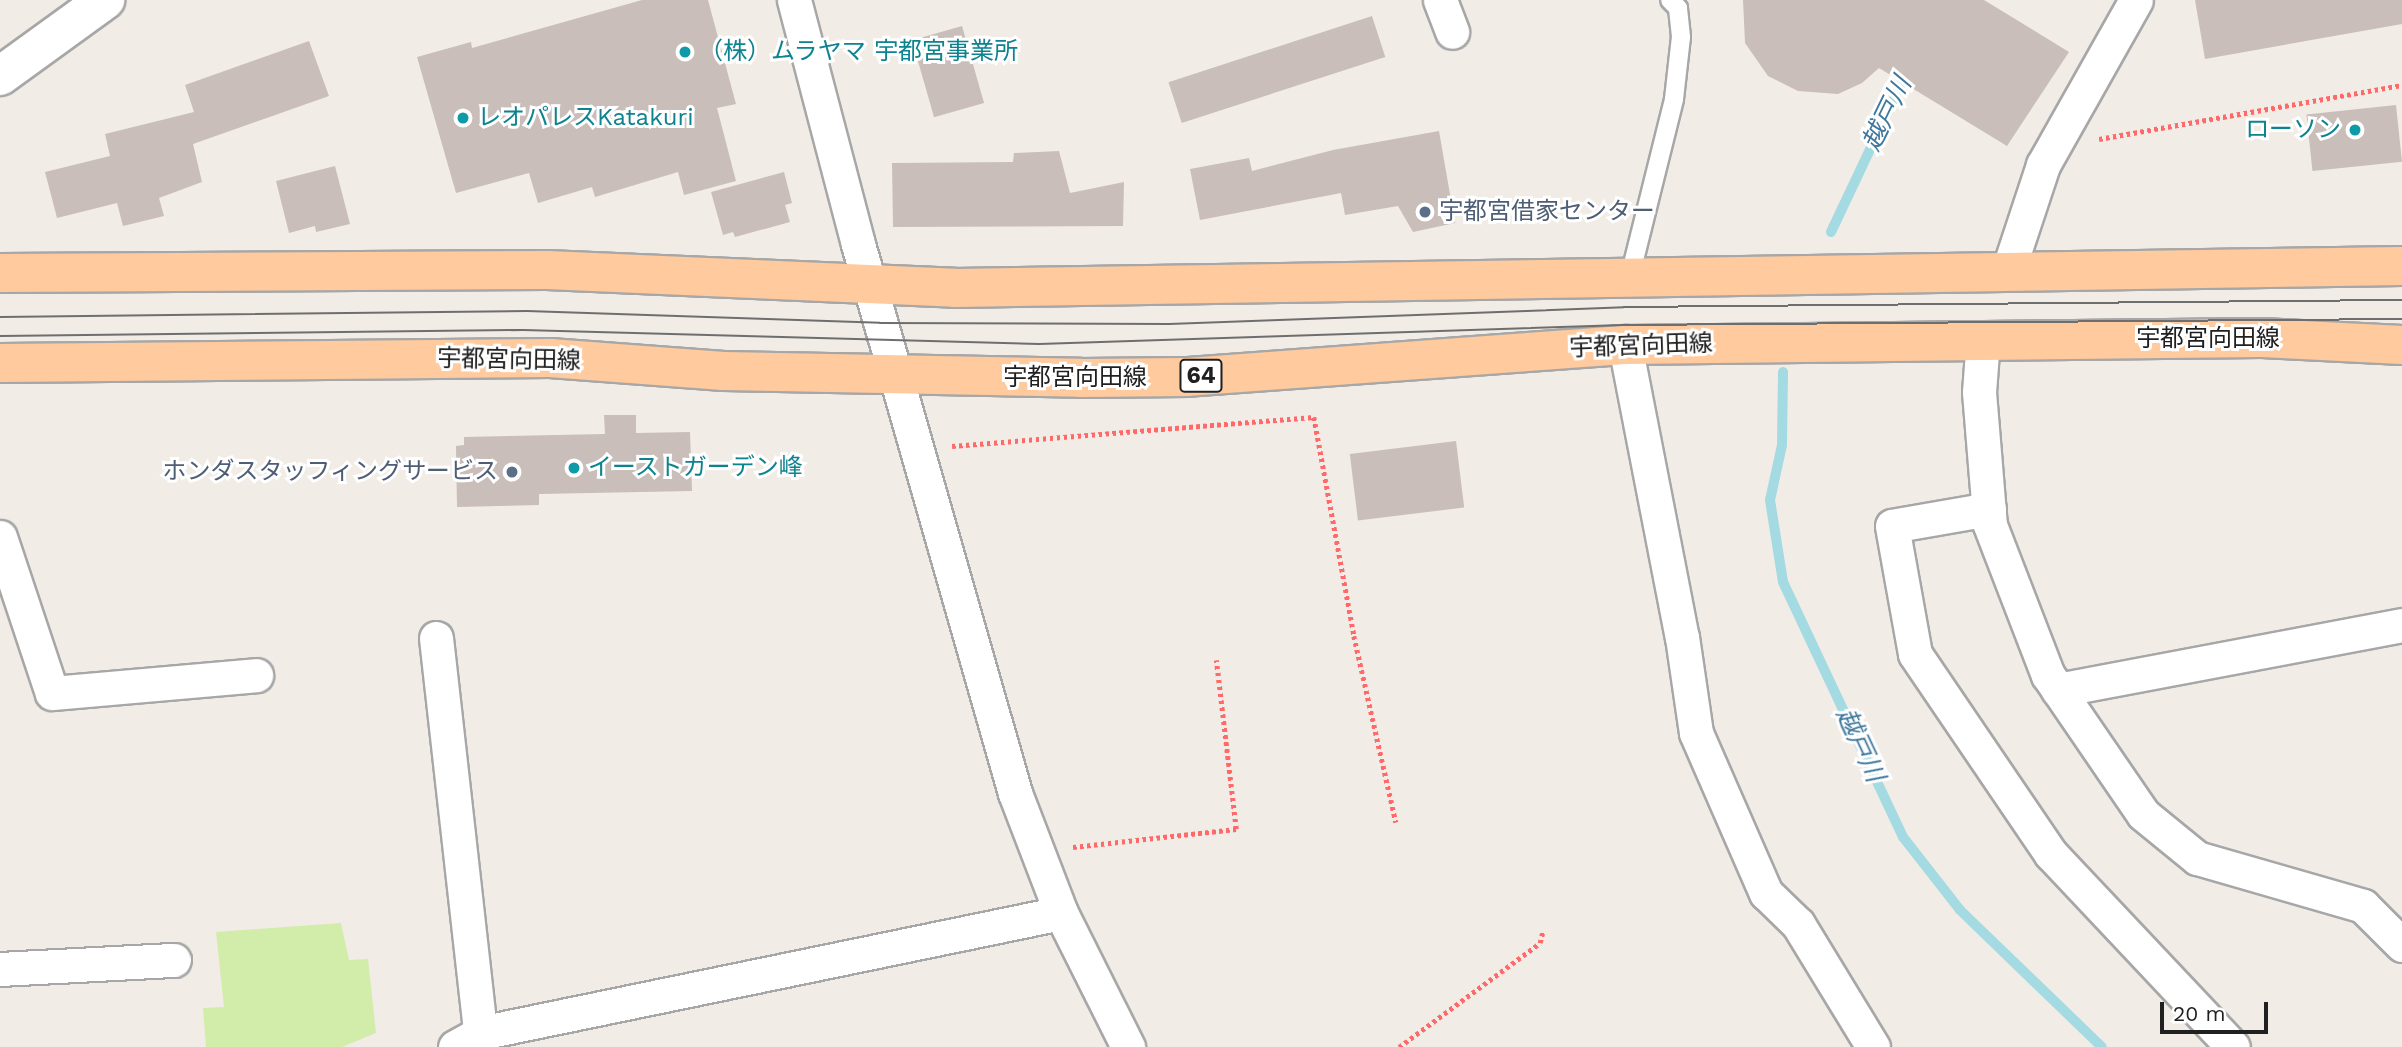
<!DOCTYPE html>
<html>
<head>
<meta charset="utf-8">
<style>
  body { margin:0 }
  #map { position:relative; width:2402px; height:1047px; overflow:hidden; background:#f1ece6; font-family:"Work Sans","Noto Sans JP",sans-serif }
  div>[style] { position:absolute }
  .grass>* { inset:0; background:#d2eda9 }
  .stream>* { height:10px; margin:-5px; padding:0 5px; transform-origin:5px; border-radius:5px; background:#a4dae1 }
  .building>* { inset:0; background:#c9beb9; transform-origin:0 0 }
  .path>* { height:4.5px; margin-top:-2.25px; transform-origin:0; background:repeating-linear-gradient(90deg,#ff696a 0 3.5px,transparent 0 7px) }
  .roads { filter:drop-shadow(2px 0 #a7a7a7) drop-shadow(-2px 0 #a7a7a7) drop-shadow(0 2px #a7a7a7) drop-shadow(0 -2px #a7a7a7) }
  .service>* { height:18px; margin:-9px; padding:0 9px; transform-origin:9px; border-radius:9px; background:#fff }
  .minor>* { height:33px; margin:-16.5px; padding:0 16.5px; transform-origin:16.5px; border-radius:16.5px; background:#fff }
  .tertiary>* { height:38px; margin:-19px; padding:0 19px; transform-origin:19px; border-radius:19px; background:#fff }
  .primary>* { height:38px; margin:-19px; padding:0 19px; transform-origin:19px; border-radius:19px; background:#ffca9d }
  .tram>* { height:2px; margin:-1px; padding:0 1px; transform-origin:1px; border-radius:1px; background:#6e6e6e }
  .dots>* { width:19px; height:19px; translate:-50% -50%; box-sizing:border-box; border:4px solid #fff; border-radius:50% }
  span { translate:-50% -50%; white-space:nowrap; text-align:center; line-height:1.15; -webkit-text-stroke:6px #fff; paint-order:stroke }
  .shield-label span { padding:2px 5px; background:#fff; border:2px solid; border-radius:5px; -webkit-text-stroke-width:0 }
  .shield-label { font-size:23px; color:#202020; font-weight:700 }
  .culture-label { font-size:24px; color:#0d838f }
  .left { translate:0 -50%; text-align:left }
  .right { translate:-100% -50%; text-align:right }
  .service-label { font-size:24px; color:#4e5e75 }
  .street-label { font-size:24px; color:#202020 }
  .water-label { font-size:26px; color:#3e789d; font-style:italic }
  .scale { position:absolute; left:2160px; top:1002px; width:108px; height:32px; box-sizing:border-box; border:4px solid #202020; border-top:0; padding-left:9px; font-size:21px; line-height:24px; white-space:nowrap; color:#202020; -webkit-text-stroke:5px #fff; paint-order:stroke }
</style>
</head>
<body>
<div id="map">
  <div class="grass">
    <div style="clip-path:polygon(341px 923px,349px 960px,368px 959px,376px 1033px,342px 1047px,206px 1047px,203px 1008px,224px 1007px,216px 932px)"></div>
  </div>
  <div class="stream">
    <div style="left:1831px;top:232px;width:178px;rotate:-64.7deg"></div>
    <div style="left:1783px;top:372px;width:73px;rotate:90.8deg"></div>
    <div style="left:1782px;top:445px;width:56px;rotate:102.3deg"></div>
    <div style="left:1770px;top:500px;width:83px;rotate:81deg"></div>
    <div style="left:1783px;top:582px;width:282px;rotate:64.8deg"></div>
    <div style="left:1903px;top:837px;width:93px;rotate:52deg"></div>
    <div style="left:1960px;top:910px;width:197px;rotate:44deg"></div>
  </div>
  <div class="building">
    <div style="clip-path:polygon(642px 0,708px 0,736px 104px,717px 108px,736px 181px,684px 195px,678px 172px,595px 197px,592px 187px,538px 203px,529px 173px,456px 193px,417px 57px,471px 42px,472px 48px)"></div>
    <div style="clip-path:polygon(1743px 0,1984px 0,2069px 52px,2007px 146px,1879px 68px,1862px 83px,1838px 94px,1798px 91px,1768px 76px,1745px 43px)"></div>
    <div style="clip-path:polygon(2195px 0,2402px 0,2402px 24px,2205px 59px)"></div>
    <div style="left:1372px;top:16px;width:43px;height:214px;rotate:72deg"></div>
    <div style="left:962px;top:26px;width:80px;height:52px;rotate:74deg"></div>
    <div style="clip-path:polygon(309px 41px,329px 96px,193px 144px,202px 182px,159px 198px,164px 216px,123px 226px,117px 203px,57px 218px,45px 172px,110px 156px,105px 134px,194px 112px,185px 85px)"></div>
    <div style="left:2396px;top:105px;width:57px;height:90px;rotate:84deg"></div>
    <div style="clip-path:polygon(1439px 131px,1455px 223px,1413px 232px,1398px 206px,1345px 215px,1341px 193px,1200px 220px,1190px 169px,1249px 158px,1252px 171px,1333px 150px)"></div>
    <div style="clip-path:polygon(1059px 151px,1070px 193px,1124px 182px,1123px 226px,893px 227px,892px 163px,1013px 162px,1014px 153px)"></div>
    <div style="clip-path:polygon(335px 166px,350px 224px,316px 232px,315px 226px,289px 233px,276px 181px)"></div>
    <div style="clip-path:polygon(784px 172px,792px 203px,785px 205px,790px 222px,735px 237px,733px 232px,723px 235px,711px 192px)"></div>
    <div style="clip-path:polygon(604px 415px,636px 415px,636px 433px,690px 432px,692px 491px,539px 494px,539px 505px,457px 507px,456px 446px,464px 445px,464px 437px,605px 434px)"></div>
    <div style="left:1456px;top:441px;width:67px;height:107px;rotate:83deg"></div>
  </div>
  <div class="path">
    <div style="left:2099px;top:139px;width:308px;rotate:-10.1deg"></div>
    <div style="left:952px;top:446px;width:363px;rotate:-4.6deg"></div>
    <div style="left:1314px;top:417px;width:223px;rotate:79.6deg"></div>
    <div style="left:1354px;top:636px;width:191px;rotate:77.3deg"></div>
    <div style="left:1073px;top:847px;width:164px;rotate:-6.3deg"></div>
    <div style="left:1236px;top:829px;width:170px;rotate:-96.7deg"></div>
    <div style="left:1399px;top:1047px;width:175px;rotate:-36.4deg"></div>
    <div style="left:1540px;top:943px;width:13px;rotate:-77deg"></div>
  </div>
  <div class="roads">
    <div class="service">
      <div style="left:1630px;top:276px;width:182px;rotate:-76deg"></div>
      <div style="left:1674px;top:99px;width:62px;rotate:-83.6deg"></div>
      <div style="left:1681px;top:37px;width:29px;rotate:-96deg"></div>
      <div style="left:1678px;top:8px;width:11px;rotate:-135deg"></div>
    </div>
    <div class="minor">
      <div style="left:794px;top:0;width:252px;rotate:75.3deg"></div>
      <div style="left:858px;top:244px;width:571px;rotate:74.04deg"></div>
      <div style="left:1015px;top:793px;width:129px;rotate:69deg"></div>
      <div style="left:1061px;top:913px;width:150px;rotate:63.4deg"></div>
      <div style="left:1440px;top:0;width:34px;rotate:69deg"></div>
      <div style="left:2008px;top:271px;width:112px;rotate:-71.7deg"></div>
      <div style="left:2043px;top:165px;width:189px;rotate:-60.6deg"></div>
      <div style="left:1983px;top:338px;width:54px;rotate:94.2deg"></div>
      <div style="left:1979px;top:392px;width:133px;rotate:85.3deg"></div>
      <div style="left:1990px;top:525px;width:161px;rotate:68.9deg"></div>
      <div style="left:2048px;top:675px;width:168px;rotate:55.6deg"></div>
      <div style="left:2143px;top:814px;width:70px;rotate:39.2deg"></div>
      <div style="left:2197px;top:858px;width:173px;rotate:16.1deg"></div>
      <div style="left:2363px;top:906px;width:55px;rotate:45deg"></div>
      <div style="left:1625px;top:345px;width:298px;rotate:79deg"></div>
      <div style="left:1682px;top:637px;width:97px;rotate:81.7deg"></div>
      <div style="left:1696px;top:733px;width:175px;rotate:66.4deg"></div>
      <div style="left:1766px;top:893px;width:45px;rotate:44.1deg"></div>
      <div style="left:1798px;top:924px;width:144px;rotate:58.6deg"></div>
      <div style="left:1989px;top:509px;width:98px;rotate:170.1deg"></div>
      <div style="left:1892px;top:526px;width:130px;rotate:79.8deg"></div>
      <div style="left:1915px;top:654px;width:242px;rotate:55.8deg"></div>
      <div style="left:2051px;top:854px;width:265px;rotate:46.7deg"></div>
      <div style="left:0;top:537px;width:164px;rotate:71.6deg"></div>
      <div style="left:52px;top:693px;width:205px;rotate:-5deg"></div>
      <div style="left:436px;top:638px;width:397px;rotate:83.6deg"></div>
      <div style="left:2058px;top:690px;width:350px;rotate:-10.7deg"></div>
      <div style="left:0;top:969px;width:174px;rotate:-3deg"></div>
      <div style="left:455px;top:1047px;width:29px;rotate:-29deg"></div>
      <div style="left:480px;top:1033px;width:593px;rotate:-11.67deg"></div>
    </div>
    <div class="tertiary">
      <div style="left:0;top:76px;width:130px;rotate:-35.9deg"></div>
    </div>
    <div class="primary">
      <div style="left:0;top:273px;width:547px;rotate:-0.31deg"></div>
      <div style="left:547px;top:270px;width:408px;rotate:2.5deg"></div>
      <div style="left:955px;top:288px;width:1447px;rotate:-0.87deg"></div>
      <div style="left:0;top:363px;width:550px;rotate:-0.52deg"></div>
      <div style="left:550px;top:358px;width:174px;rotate:4.3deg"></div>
      <div style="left:724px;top:371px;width:357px;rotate:1.1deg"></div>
      <div style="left:1081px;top:378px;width:106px;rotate:-0.5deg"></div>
      <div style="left:1187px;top:377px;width:439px;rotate:-4.2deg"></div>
      <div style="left:1625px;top:345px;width:637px;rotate:-0.63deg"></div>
      <div style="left:2262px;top:338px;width:140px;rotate:2.9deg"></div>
    </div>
  </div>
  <div class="tram">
    <div style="left:0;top:317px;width:527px;rotate:-0.65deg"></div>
    <div style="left:527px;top:311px;width:353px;rotate:1.9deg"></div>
    <div style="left:880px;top:323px;width:289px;rotate:0.2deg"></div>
    <div style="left:1169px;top:324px;width:455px;rotate:-2.1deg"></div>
    <div style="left:1624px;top:307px;width:778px;rotate:-0.52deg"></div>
    <div style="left:0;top:336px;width:523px;rotate:-0.66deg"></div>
    <div style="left:523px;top:330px;width:516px;rotate:1.55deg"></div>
    <div style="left:1039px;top:344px;width:584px;rotate:-1.86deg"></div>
    <div style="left:1623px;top:325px;width:779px;rotate:-0.44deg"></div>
  </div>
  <div class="dots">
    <div style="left:685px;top:52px;background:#0f9aa8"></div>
    <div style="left:463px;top:118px;background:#0f9aa8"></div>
    <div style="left:2355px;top:130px;background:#0f9aa8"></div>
    <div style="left:1425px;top:212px;background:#5c6f8a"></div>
    <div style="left:574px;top:468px;background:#0f9aa8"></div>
    <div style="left:512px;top:472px;background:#5c6f8a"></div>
  </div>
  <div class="shield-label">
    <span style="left:1201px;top:376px">64</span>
  </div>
  <div class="culture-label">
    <span class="left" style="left:699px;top:52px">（株）ムラヤマ 宇都宮事業所</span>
    <span class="left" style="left:477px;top:118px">レオパレスKatakuri</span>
    <span class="right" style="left:2341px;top:130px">ローソン</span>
    <span class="left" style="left:588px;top:468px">イーストガーデン峰</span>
  </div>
  <div class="service-label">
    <span class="left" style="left:1439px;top:212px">宇都宮借家センター</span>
    <span class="right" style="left:498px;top:472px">ホンダスタッフィングサービス</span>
  </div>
  <div class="street-label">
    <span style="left:2208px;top:339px">宇都宮向田線</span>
    <span style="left:1641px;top:346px;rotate:-2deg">宇都宮向田線</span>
    <span style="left:509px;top:360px;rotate:1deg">宇都宮向田線</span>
    <span style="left:1075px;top:378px">宇都宮向田線</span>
  </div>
  <div class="water-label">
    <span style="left:1887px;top:114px;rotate:-64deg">越戸川</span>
    <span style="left:1860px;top:745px;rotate:65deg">越戸川</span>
  </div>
  <div class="scale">20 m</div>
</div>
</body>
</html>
